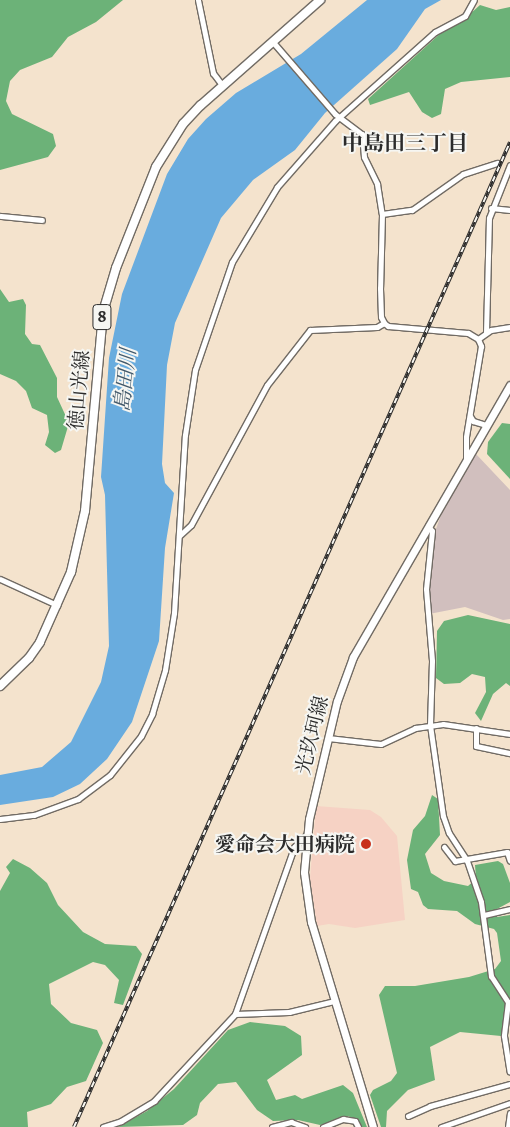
<!DOCTYPE html>
<html>
<head>
<meta charset="utf-8">
<style>
  body { margin:0 }
  #map { position:relative; width:510px; height:1127px; overflow:hidden; background:#f4e3cd; font-family:Alegreya,"Noto Serif JP",serif }
  div>[style] { position:absolute }
  .built>* { inset:0; background:#f6d2c4 }
  .industrial>* { inset:0; background:#d1bfbe }
  .forest>* { inset:0; background:#6cb278 }
  .water>* { inset:0; background:#69acde }
  .roads { filter:drop-shadow(1px 0 #716b64) drop-shadow(-1px 0 #716b64) drop-shadow(0 1px #716b64) drop-shadow(0 -1px #716b64) }
  .street>* { height:5px; margin:-2.5px; padding:0 2.5px; transform-origin:2.5px; border-radius:2.5px; background:#fff }
  .secondary>* { height:7px; margin:-3.5px; padding:0 3.5px; transform-origin:3.5px; border-radius:3.5px; background:#fff }
  .primary>* { height:8px; margin:-4px; padding:0 4px; transform-origin:4px; border-radius:4px; background:#fff }
  .rail>* { height:4px; margin-top:-2px; transform-origin:0; background:repeating-linear-gradient(90deg,#f6f6f2 0 5.5px,#2b2b2b 0 11px); box-sizing:border-box; border-block:1px solid #2b2b2b }
  .dots>* { width:14px; height:14px; translate:-50% -50%; box-sizing:border-box; border:2px solid #f6f6f2; border-radius:50% }
  span { translate:-50% -50%; white-space:nowrap; text-align:center; line-height:1.15; -webkit-text-stroke:4px #f6f6f2; paint-order:stroke }
  .shield-label span { padding:1px 4px; background:#f6f6f2; border:1px solid; border-radius:4px; -webkit-text-stroke-width:0 }
  .shield-label { font-size:19px; color:#2b2b2b; font-weight:700 }
  .street-label { font-size:20px; color:#2b2b2b }
  .poi-label { font-size:20px; color:#2b2b2b; font-weight:700 }
  .right { translate:-100% -50%; text-align:right }
  .neighbourhood-label { font-size:21px; color:#2b2b2b; font-weight:700 }
  .water-label { font-size:21px; color:#41586a; font-style:italic }
</style>
</head>
<body>
<div id="map">
  <div class="built">
    <div style="clip-path:polygon(316px 806px,370px 810px,381px 817px,397px 836px,405px 920px,355px 928px,329px 924px,317px 926px,310px 879px)"></div>
  </div>
  <div class="industrial">
    <div style="clip-path:polygon(476px 454px,510px 490px,510px 619px,503px 620px,465px 607px,429px 614px,432px 540px,441px 515px)"></div>
  </div>
  <div class="forest">
    <div style="clip-path:polygon(0 0,123px 0,96px 22px,68px 37px,52px 57px,20px 70px,10px 81px,6px 101px,12px 114px,53px 134px,56px 146px,48px 157px,0 170px)"></div>
    <div style="clip-path:polygon(480px 5px,496px 10px,510px 7px,510px 77px,461px 82px,445px 89px,441px 114px,432px 118px,422px 112px,409px 92px,370px 105px,368px 99px,442px 32px,460px 23px)"></div>
    <div style="clip-path:polygon(0 289px,9px 302px,23px 299px,26px 305px,25px 334px,32px 344px,40px 345px,57px 378px,57px 397px,69px 423px,61px 450px,55px 453px,45px 445px,49px 432px,47px 415px,32px 408px,26px 391px,16px 381px,0 374px)"></div>
    <div style="clip-path:polygon(502px 423px,510px 424px,510px 479px,487px 454px,488px 442px)"></div>
    <div style="clip-path:polygon(468px 615px,510px 624px,510px 686px,506px 683px,493px 694px,481px 721px,475px 713px,486px 692px,485px 677px,472px 674px,460px 683px,444px 684px,436px 678px,437px 631px,444px 621px)"></div>
    <div style="clip-path:polygon(432px 795px,438px 799px,440px 835px,425px 854px,431px 873px,444px 881px,468px 886px,476px 879px,475px 865px,498px 861px,503px 864px,510px 883px,510px 902px,497px 909px,497px 917px,510px 915px,510px 1003px,501px 1036px,460px 1032px,430px 1047px,435px 1080px,408px 1090px,387px 1111px,386px 1127px,381px 1127px,370px 1095px,373px 1090px,391px 1081px,397px 1073px,379px 995px,385px 986px,415px 986px,469px 977px,495px 969px,501px 961px,497px 933px,494px 929px,475px 924px,457px 911px,428px 909px,423px 905px,418px 892px,411px 889px,407px 860px,413px 830px,425px 816px)"></div>
    <div style="clip-path:polygon(13px 859px,30px 868px,47px 883px,58px 905px,83px 932px,105px 944px,136px 946px,142px 954px,123px 1005px,114px 1003px,119px 980px,105px 965px,93px 962px,49px 984px,51px 1004px,71px 1023px,97px 1030px,103px 1043px,86px 1081px,67px 1087px,51px 1104px,27px 1112px,28px 1127px,0 1127px,0 891px,10px 873px,6px 867px)"></div>
    <div style="clip-path:polygon(250px 1022px,285px 1026px,301px 1036px,302px 1055px,267px 1080px,276px 1100px,295px 1095px,302px 1099px,343px 1085px,353px 1093px,367px 1127px,354px 1127px,349px 1116px,320px 1125px,298px 1120px,273px 1121px,257px 1110px,236px 1082px,218px 1084px,200px 1103px,197px 1115px,183px 1125px,118px 1127px,147px 1111px,174px 1089px,228px 1030px)"></div>
  </div>
  <div class="water">
    <div style="clip-path:polygon(367px 0,441px 0,425px 9px,397px 49px,325px 113px,295px 150px,253px 180px,221px 218px,175px 323px,167px 365px,162px 464px,165px 483px,174px 493px,165px 548px,159px 641px,132px 722px,107px 759px,80px 784px,53px 797px,0 805px,0 775px,42px 767px,71px 742px,101px 682px,109px 646px,105px 495px,101px 477px,109px 358px,122px 294px,167px 174px,188px 139px,206px 119px,236px 93px,301px 54px)"></div>
  </div>
  <div class="roads">
    <div class="street">
      <div style="left:198px;top:0;width:75px;rotate:78.4deg"></div>
      <div style="left:213px;top:73px;width:15px;rotate:53deg"></div>
      <div style="left:272px;top:41px;width:96px;rotate:49.2deg"></div>
      <div style="left:335px;top:114px;width:34px;rotate:37deg"></div>
      <div style="left:362px;top:134px;width:23px;rotate:85deg"></div>
      <div style="left:364px;top:157px;width:30px;rotate:64deg"></div>
      <div style="left:377px;top:184px;width:30px;rotate:81deg"></div>
      <div style="left:382px;top:214px;width:74px;rotate:91.5deg"></div>
      <div style="left:380px;top:288px;width:29px;rotate:88deg"></div>
      <div style="left:381px;top:317px;width:7px;rotate:63deg"></div>
      <div style="left:384px;top:323px;width:5px;rotate:37deg"></div>
      <div style="left:388px;top:326px;width:80px;rotate:5deg"></div>
      <div style="left:468px;top:333px;width:12px;rotate:31deg"></div>
      <div style="left:478px;top:339px;width:8px;rotate:67deg"></div>
      <div style="left:481px;top:346px;width:92px;rotate:99.4deg"></div>
      <div style="left:466px;top:437px;width:21px;rotate:90deg"></div>
      <div style="left:491px;top:208px;width:19px;rotate:6deg"></div>
      <div style="left:382px;top:214px;width:30px;rotate:-8deg"></div>
      <div style="left:412px;top:210px;width:62px;rotate:-35.2deg"></div>
      <div style="left:463px;top:174px;width:36px;rotate:-18deg"></div>
      <div style="left:0;top:216px;width:42px;rotate:5.4deg"></div>
      <div style="left:486px;top:332px;width:114px;rotate:-88.5deg"></div>
      <div style="left:489px;top:218px;width:57px;rotate:-68.4deg"></div>
      <div style="left:478px;top:339px;width:16px;rotate:-35deg"></div>
      <div style="left:491px;top:330px;width:19px;rotate:-9deg"></div>
      <div style="left:470px;top:416px;width:6px;rotate:59deg"></div>
      <div style="left:473px;top:421px;width:14px;rotate:17deg"></div>
      <div style="left:428px;top:526px;width:6px;rotate:51deg"></div>
      <div style="left:432px;top:531px;width:58px;rotate:95.9deg"></div>
      <div style="left:426px;top:589px;width:72px;rotate:85.2deg"></div>
      <div style="left:432px;top:661px;width:64px;rotate:91.8deg"></div>
      <div style="left:430px;top:725px;width:92px;rotate:81.9deg"></div>
      <div style="left:443px;top:816px;width:18px;rotate:71deg"></div>
      <div style="left:449px;top:833px;width:33px;rotate:57deg"></div>
      <div style="left:467px;top:861px;width:43px;rotate:71.1deg"></div>
      <div style="left:481px;top:902px;width:75px;rotate:82.3deg"></div>
      <div style="left:491px;top:976px;width:31px;rotate:57deg"></div>
      <div style="left:508px;top:1002px;width:34px;rotate:97deg"></div>
      <div style="left:504px;top:1036px;width:36px;rotate:81deg"></div>
      <div style="left:179px;top:536px;width:16px;rotate:-43deg"></div>
      <div style="left:191px;top:525px;width:159px;rotate:-61.5deg"></div>
      <div style="left:267px;top:385px;width:70px;rotate:-52deg"></div>
      <div style="left:310px;top:330px;width:67px;rotate:-2.6deg"></div>
      <div style="left:377px;top:327px;width:8px;rotate:-30deg"></div>
      <div style="left:0;top:579px;width:63px;rotate:24.5deg"></div>
      <div style="left:476px;top:728px;width:18px;rotate:90deg"></div>
      <div style="left:476px;top:746px;width:35px;rotate:12deg"></div>
      <div style="left:328px;top:738px;width:53px;rotate:6.5deg"></div>
      <div style="left:381px;top:744px;width:38px;rotate:-25deg"></div>
      <div style="left:415px;top:728px;width:28px;rotate:-8deg"></div>
      <div style="left:443px;top:724px;width:68px;rotate:8.5deg"></div>
      <div style="left:0;top:819px;width:34px;rotate:-7deg"></div>
      <div style="left:34px;top:815px;width:47px;rotate:-20deg"></div>
      <div style="left:78px;top:799px;width:40px;rotate:-37deg"></div>
      <div style="left:110px;top:775px;width:50px;rotate:-51.5deg"></div>
      <div style="left:141px;top:736px;width:25px;rotate:-63deg"></div>
      <div style="left:152px;top:714px;width:46px;rotate:-73.5deg"></div>
      <div style="left:165px;top:670px;width:58px;rotate:-81deg"></div>
      <div style="left:174px;top:613px;width:178px;rotate:-86.5deg"></div>
      <div style="left:185px;top:435px;width:66px;rotate:-81.3deg"></div>
      <div style="left:195px;top:370px;width:114px;rotate:-71.1deg"></div>
      <div style="left:232px;top:262px;width:87px;rotate:-59deg"></div>
      <div style="left:277px;top:187px;width:88px;rotate:-48.7deg"></div>
      <div style="left:335px;top:121px;width:134px;rotate:-41.7deg"></div>
      <div style="left:435px;top:32px;width:34px;rotate:-28deg"></div>
      <div style="left:465px;top:16px;width:18px;rotate:-61deg"></div>
      <div style="left:444px;top:847px;width:18px;rotate:52deg"></div>
      <div style="left:455px;top:861px;width:53px;rotate:-9.8deg"></div>
      <div style="left:507px;top:852px;width:9px;rotate:72deg"></div>
      <div style="left:484px;top:915px;width:27px;rotate:-13deg"></div>
      <div style="left:235px;top:1014px;width:54px;rotate:-2.1deg"></div>
      <div style="left:289px;top:1012px;width:46px;rotate:-13.7deg"></div>
      <div style="left:408px;top:1116px;width:24px;rotate:-24deg"></div>
      <div style="left:430px;top:1106px;width:83px;rotate:-15.4deg"></div>
      <div style="left:103px;top:1127px;width:19px;rotate:-18deg"></div>
      <div style="left:121px;top:1121px;width:39px;rotate:-31deg"></div>
      <div style="left:154px;top:1101px;width:119px;rotate:-47deg"></div>
      <div style="left:235px;top:1014px;width:177px;rotate:-70.5deg"></div>
      <div style="left:294px;top:847px;width:18px;rotate:-45deg"></div>
      <div style="left:272px;top:1127px;width:20px;rotate:-15deg"></div>
      <div style="left:291px;top:1122px;width:15px;rotate:20deg"></div>
      <div style="left:323px;top:1127px;width:22px;rotate:-22deg"></div>
      <div style="left:343px;top:1119px;width:12px;rotate:9deg"></div>
      <div style="left:355px;top:1121px;width:7px;rotate:63deg"></div>
      <div style="left:441px;top:1127px;width:73px;rotate:-19.2deg"></div>
      <div style="left:508px;top:1127px;width:14px;rotate:-82deg"></div>
    </div>
    <div class="secondary">
      <div style="left:373px;top:1127px;width:214px;rotate:-106.8deg"></div>
      <div style="left:311px;top:922px;width:50px;rotate:-98deg"></div>
      <div style="left:304px;top:872px;width:53px;rotate:-84.6deg"></div>
      <div style="left:309px;top:819px;width:121px;rotate:-76.7deg"></div>
      <div style="left:337px;top:701px;width:47px;rotate:-70deg"></div>
      <div style="left:353px;top:657px;width:314px;rotate:-60deg"></div>
    </div>
    <div class="primary">
      <div style="left:0;top:686px;width:40px;rotate:-44deg"></div>
      <div style="left:29px;top:658px;width:19px;rotate:-55deg"></div>
      <div style="left:40px;top:642px;width:77px;rotate:-66.1deg"></div>
      <div style="left:71px;top:572px;width:63px;rotate:-77.1deg"></div>
      <div style="left:85px;top:511px;width:200px;rotate:-84.8deg"></div>
      <div style="left:103px;top:312px;width:46px;rotate:-73.5deg"></div>
      <div style="left:116px;top:268px;width:109px;rotate:-68.4deg"></div>
      <div style="left:156px;top:167px;width:51px;rotate:-57.9deg"></div>
      <div style="left:183px;top:124px;width:26px;rotate:-47deg"></div>
      <div style="left:201px;top:105px;width:159px;rotate:-41.4deg"></div>
    </div>
  </div>
  <div class="rail">
    <div style="left:74px;top:1127px;width:1077px;rotate:-66.12deg"></div>
  </div>
  <div class="dots">
    <div style="left:366px;top:844px;background:#c8321e"></div>
  </div>
  <div class="shield-label">
    <span style="left:102px;top:317px">8</span>
  </div>
  <div class="street-label">
    <span style="left:79px;top:390px;rotate:-85deg">徳山光線</span>
    <span style="left:312px;top:735px;rotate:-76deg">光玖珂線</span>
  </div>
  <div class="poi-label">
    <span class="right" style="left:355px;top:844px">愛命会大田病院</span>
  </div>
  <div class="neighbourhood-label">
    <span style="left:405px;top:143px">中島田三丁目</span>
  </div>
  <div class="water-label">
    <span style="left:125px;top:380px;rotate:-84deg">島田川</span>
  </div>
</div>
</body>
</html>
